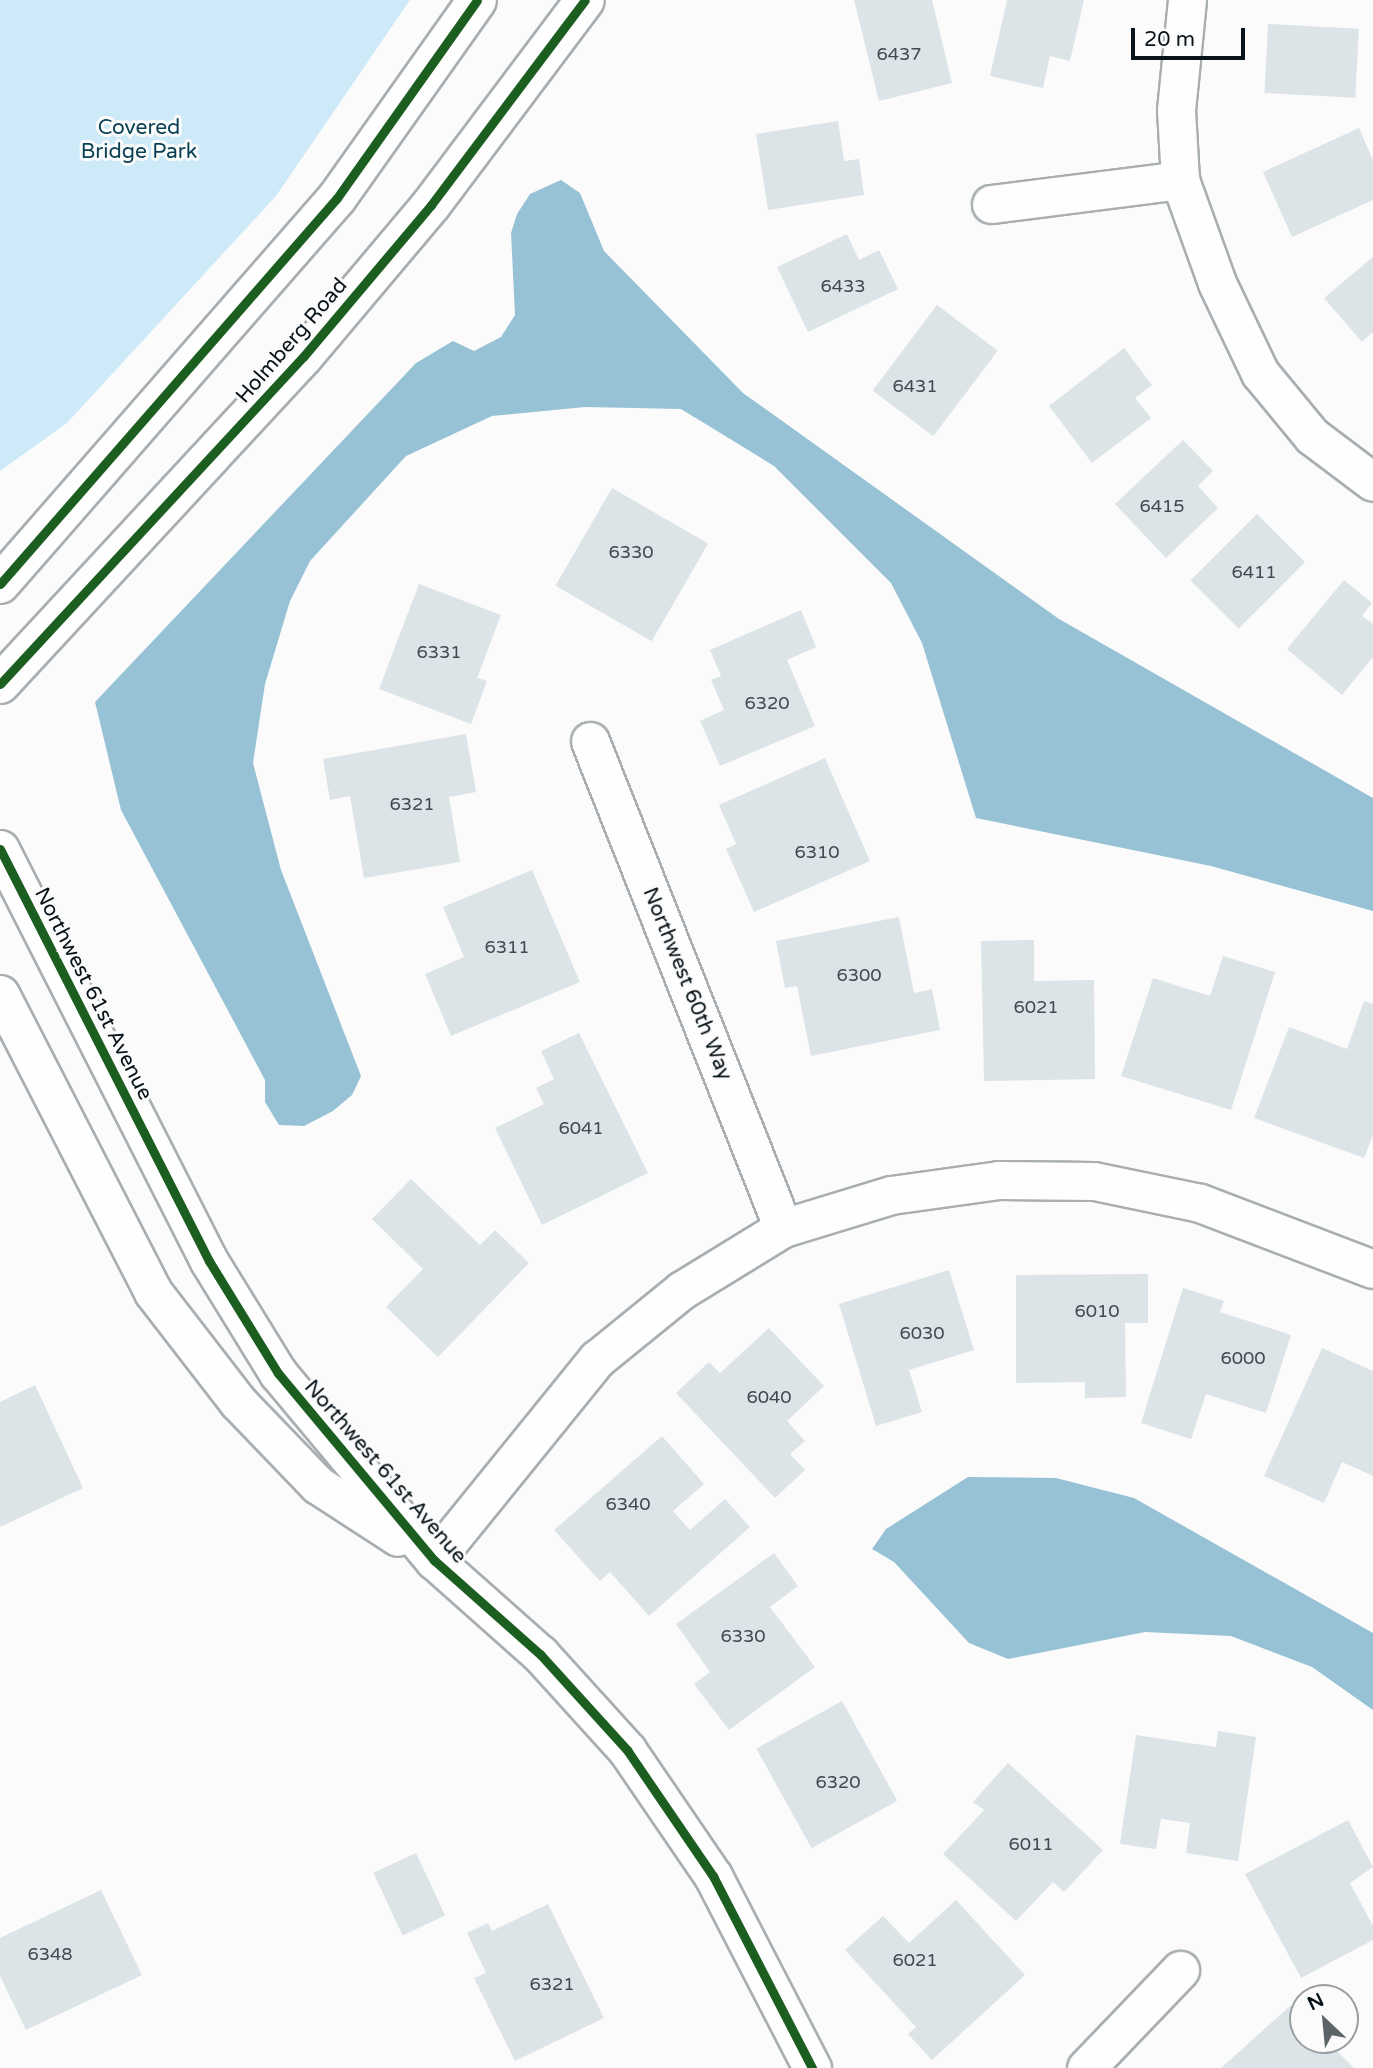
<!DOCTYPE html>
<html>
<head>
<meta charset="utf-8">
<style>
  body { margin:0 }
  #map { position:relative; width:1373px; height:2068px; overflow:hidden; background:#fbfbfb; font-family:"Varela Round",sans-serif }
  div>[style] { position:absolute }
  .green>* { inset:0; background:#ceeaf9 }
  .water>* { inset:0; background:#97c2d6 }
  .building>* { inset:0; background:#dce4e7; transform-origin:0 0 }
  .roads { filter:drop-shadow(2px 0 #a8aeb1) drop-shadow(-2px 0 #a8aeb1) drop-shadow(0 2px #a8aeb1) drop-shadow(0 -2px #a8aeb1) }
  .minor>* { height:37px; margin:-18.5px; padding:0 18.5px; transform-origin:18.5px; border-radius:18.5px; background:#fefefe }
  .tertiary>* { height:38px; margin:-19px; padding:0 19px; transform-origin:19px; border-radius:19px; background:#fefefe }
  .cycleway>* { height:9px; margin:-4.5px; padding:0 4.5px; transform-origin:4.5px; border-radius:4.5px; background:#1b5e20 }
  span { translate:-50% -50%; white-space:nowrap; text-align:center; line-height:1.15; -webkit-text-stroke:6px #fbfbfb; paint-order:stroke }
  .number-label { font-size:18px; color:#404a50 }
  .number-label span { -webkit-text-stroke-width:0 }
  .park-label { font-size:21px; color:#094054 }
  .street-label { font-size:21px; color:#071319 }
  .north { position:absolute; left:1289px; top:1984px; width:70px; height:70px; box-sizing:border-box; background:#fbfbfb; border:2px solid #999ea1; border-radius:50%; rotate:334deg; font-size:19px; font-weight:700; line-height:28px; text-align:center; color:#071319 }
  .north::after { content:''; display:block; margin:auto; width:24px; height:32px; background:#5c6468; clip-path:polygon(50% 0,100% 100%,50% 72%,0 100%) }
  .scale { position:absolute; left:1131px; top:28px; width:114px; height:32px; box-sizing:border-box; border:4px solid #071319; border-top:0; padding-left:9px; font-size:21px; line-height:24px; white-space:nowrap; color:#071319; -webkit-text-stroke:5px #fbfbfb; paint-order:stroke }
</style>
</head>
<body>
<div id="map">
  <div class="green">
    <div style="clip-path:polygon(0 0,410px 0,276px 196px,67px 423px,0 471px)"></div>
  </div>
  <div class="water">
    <div style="clip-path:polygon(561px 180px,580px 193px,604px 251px,743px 393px,1059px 619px,1373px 798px,1373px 911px,1211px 866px,976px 818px,922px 643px,891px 583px,774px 466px,681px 409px,585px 407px,492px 416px,406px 456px,310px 561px,290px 601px,265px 684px,253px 763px,281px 870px,361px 1076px,352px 1095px,333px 1111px,304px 1126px,279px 1125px,265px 1102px,265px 1080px,121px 810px,95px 702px,416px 363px,453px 341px,474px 351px,501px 337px,515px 315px,511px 233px,517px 214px,530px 194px)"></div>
    <div style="clip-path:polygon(968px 1477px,1056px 1478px,1134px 1498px,1373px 1633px,1373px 1710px,1312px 1667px,1231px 1636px,1145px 1632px,1008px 1659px,969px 1643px,894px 1562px,872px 1549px,886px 1529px)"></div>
  </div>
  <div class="building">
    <div style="clip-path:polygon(854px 0,932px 0,952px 83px,879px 101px)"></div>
    <div style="clip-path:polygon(1007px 0,1084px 0,1070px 61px,1050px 56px,1043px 88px,990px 76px)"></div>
    <div style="left:1268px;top:24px;width:91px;height:69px;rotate:3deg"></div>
    <div style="clip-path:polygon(838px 121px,844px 161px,859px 159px,864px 195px,768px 210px,756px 134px)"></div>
    <div style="clip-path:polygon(1359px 128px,1373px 160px,1373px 200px,1292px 237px,1263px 172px)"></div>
    <div style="clip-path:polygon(847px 234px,859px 260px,879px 250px,898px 289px,808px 332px,777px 267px)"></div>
    <div style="clip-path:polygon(1373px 257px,1373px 332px,1362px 342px,1324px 298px)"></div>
    <div style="left:937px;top:305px;width:76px;height:107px;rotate:37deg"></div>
    <div style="clip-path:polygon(1124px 348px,1152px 385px,1135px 398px,1151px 418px,1092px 463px,1049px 406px)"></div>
    <div style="clip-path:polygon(1183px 440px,1213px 471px,1198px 486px,1218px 508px,1166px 558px,1115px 504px)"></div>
    <div style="left:612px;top:488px;width:111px;height:113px;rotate:30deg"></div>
    <div style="left:1257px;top:514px;width:68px;height:94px;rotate:45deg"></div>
    <div style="clip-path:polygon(1344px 580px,1372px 603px,1362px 616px,1373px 624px,1373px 657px,1342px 695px,1287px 649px)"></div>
    <div style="clip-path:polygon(419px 584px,501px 615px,477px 678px,487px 681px,471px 724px,379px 689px)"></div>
    <div style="clip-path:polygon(801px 610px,816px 647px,787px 660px,815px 726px,720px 766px,700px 721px,724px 710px,711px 680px,721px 676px,710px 650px)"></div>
    <div style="clip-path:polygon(466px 734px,476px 792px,449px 797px,460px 862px,364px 878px,350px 796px,330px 800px,323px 759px)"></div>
    <div style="clip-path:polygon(825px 758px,870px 861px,754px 912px,726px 849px,736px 844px,719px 805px)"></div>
    <div style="clip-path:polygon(532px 870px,580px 982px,451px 1036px,425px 974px,464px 957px,443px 907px)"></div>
    <div style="clip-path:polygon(899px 917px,914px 993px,932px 989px,940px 1030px,811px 1056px,797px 986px,785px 988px,776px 941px)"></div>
    <div style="clip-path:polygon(1034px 940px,1034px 981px,1094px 980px,1095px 1079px,984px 1081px,981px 941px)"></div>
    <div style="clip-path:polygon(1223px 956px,1275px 972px,1231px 1110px,1121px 1076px,1153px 978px,1210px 996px)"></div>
    <div style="clip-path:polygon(1364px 1001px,1373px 1004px,1373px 1135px,1364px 1158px,1254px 1118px,1289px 1027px,1347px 1049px)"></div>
    <div style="clip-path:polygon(579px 1033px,648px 1173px,542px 1225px,495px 1128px,544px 1104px,536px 1088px,554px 1079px,541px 1051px)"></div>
    <div style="clip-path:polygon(411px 1179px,480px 1245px,495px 1230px,529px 1263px,438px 1357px,386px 1307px,423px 1269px,372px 1219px)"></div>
    <div style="clip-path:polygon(949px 1270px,974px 1350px,909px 1370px,922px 1412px,876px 1426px,839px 1304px)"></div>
    <div style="clip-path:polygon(1148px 1274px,1148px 1323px,1125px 1323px,1126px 1397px,1085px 1398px,1085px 1382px,1016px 1383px,1016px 1275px)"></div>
    <div style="clip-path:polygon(1183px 1288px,1224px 1301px,1220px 1312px,1291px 1335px,1266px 1413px,1206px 1394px,1191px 1439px,1141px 1423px)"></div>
    <div style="clip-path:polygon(769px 1328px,824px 1386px,787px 1421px,805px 1441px,790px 1454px,805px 1470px,775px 1498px,676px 1393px,709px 1362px,720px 1373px)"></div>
    <div style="clip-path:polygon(1322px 1348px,1373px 1371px,1373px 1476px,1342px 1462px,1324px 1503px,1264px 1476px)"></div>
    <div style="clip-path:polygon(35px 1385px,83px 1488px,0 1527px,0 1402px)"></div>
    <div style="clip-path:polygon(662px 1436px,704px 1484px,673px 1511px,690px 1530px,725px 1499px,750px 1527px,649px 1616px,610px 1572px,600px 1581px,554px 1530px)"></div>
    <div style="clip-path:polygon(774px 1553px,798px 1586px,770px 1607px,815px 1667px,729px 1730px,694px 1684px,710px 1672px,676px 1624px)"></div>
    <div style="left:842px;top:1701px;width:114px;height:98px;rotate:61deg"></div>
    <div style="clip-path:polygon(1218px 1731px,1256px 1737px,1238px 1861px,1186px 1853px,1190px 1823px,1161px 1819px,1156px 1849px,1120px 1844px,1136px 1735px,1216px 1747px)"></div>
    <div style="clip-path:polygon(1008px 1763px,1103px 1850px,1064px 1892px,1053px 1882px,1016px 1921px,943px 1854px,984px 1810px,973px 1802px)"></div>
    <div style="clip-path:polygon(1348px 1820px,1373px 1867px,1350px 1883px,1373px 1926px,1373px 1940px,1301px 1978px,1245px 1874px)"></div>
    <div style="left:416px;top:1853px;width:69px;height:47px;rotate:65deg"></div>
    <div style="clip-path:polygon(101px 1890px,142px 1975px,26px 2030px,0 1976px,0 1938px)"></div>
    <div style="clip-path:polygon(956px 1900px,1025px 1975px,932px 2060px,908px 2034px,916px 2027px,845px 1950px,883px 1916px,909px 1943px)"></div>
    <div style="clip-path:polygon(548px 1904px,604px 2018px,515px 2061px,474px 1978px,486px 1973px,467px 1933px,488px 1923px,492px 1931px)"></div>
    <div style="clip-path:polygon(1291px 2005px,1303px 2017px,1303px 2040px,1326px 2040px,1354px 2068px,1221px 2068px)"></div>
  </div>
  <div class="roads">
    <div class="minor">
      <div style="left:1187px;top:0;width:111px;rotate:95.7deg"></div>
      <div style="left:1176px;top:110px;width:70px;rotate:86.7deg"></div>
      <div style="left:1180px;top:180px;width:109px;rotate:70.2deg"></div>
      <div style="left:1217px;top:283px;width:100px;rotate:64.5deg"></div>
      <div style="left:1260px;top:373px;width:82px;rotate:50.5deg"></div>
      <div style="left:1312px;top:436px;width:76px;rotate:37deg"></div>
      <div style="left:991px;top:204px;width:191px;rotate:-7.2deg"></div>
      <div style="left:590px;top:741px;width:524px;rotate:68.38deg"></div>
      <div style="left:0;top:849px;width:462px;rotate:63.1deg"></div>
      <div style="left:209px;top:1261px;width:132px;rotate:58.4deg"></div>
      <div style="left:278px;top:1373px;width:244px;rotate:50.2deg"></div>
      <div style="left:434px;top:1560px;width:142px;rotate:41.6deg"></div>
      <div style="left:540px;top:1654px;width:130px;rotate:47.8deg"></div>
      <div style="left:627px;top:1750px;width:153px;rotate:55.7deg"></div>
      <div style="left:713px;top:1876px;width:216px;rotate:62.7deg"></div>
      <div style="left:0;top:994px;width:335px;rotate:62.8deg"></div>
      <div style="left:153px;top:1292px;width:139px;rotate:52.3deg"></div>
      <div style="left:238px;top:1402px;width:115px;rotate:46.1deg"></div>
      <div style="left:318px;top:1485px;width:95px;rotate:33deg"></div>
      <div style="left:434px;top:1560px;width:259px;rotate:-51deg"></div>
      <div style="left:597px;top:1359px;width:109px;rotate:-39.1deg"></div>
      <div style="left:682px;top:1290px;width:119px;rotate:-31.5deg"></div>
      <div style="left:783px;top:1228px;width:113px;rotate:-17deg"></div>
      <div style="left:891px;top:1195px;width:109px;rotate:-7.9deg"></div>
      <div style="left:999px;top:1180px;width:95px;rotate:0.6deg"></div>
      <div style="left:1094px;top:1181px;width:108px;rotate:11.7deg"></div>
      <div style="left:1200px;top:1203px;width:185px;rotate:20.9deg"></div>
      <div style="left:1086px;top:2068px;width:136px;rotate:-46.2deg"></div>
    </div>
    <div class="tertiary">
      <div style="left:0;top:584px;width:512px;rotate:-48.88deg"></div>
      <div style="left:337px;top:198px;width:242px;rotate:-54.7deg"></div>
      <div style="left:0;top:684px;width:446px;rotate:-47.2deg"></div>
      <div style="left:303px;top:357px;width:199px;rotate:-49.9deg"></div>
      <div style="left:431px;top:205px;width:256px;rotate:-53.1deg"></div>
    </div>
  </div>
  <div class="cycleway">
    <div style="left:0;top:584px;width:512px;rotate:-48.88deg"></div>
    <div style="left:337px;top:198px;width:242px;rotate:-54.7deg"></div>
    <div style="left:0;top:684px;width:446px;rotate:-47.2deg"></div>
    <div style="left:303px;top:357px;width:199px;rotate:-49.9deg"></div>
    <div style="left:431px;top:205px;width:256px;rotate:-53.1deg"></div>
    <div style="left:0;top:849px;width:462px;rotate:63.1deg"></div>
    <div style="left:209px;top:1261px;width:132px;rotate:58.4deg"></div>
    <div style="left:278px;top:1373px;width:244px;rotate:50.2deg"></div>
    <div style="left:434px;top:1560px;width:142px;rotate:41.6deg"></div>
    <div style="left:540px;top:1654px;width:130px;rotate:47.8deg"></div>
    <div style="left:627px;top:1750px;width:153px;rotate:55.7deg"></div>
    <div style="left:713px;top:1876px;width:216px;rotate:62.7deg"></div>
  </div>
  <div class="number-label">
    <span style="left:899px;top:54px">6437</span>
    <span style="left:843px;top:286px">6433</span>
    <span style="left:915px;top:386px">6431</span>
    <span style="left:1162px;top:506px">6415</span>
    <span style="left:631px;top:552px">6330</span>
    <span style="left:1254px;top:572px">6411</span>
    <span style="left:439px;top:652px">6331</span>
    <span style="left:767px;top:703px">6320</span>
    <span style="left:412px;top:804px">6321</span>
    <span style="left:817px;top:852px">6310</span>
    <span style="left:507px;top:947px">6311</span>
    <span style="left:859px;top:975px">6300</span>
    <span style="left:1036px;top:1007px">6021</span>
    <span style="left:581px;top:1128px">6041</span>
    <span style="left:1097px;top:1311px">6010</span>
    <span style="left:922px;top:1333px">6030</span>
    <span style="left:1243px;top:1358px">6000</span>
    <span style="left:769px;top:1397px">6040</span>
    <span style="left:628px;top:1504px">6340</span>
    <span style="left:743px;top:1636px">6330</span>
    <span style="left:838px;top:1782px">6320</span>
    <span style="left:1031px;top:1844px">6011</span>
    <span style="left:50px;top:1954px">6348</span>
    <span style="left:915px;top:1960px">6021</span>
    <span style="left:552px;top:1984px">6321</span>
  </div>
  <div class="park-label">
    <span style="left:139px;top:140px">Covered<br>Bridge Park</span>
  </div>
  <div class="street-label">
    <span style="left:292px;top:341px;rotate:-49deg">Holmberg Road</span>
    <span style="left:687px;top:984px;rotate:68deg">Northwest 60th Way</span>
    <span style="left:93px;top:994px;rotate:63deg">Northwest 61st Avenue</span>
    <span style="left:385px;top:1472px;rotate:49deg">Northwest 61st Avenue</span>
  </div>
  <div class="north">N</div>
  <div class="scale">20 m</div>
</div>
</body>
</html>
